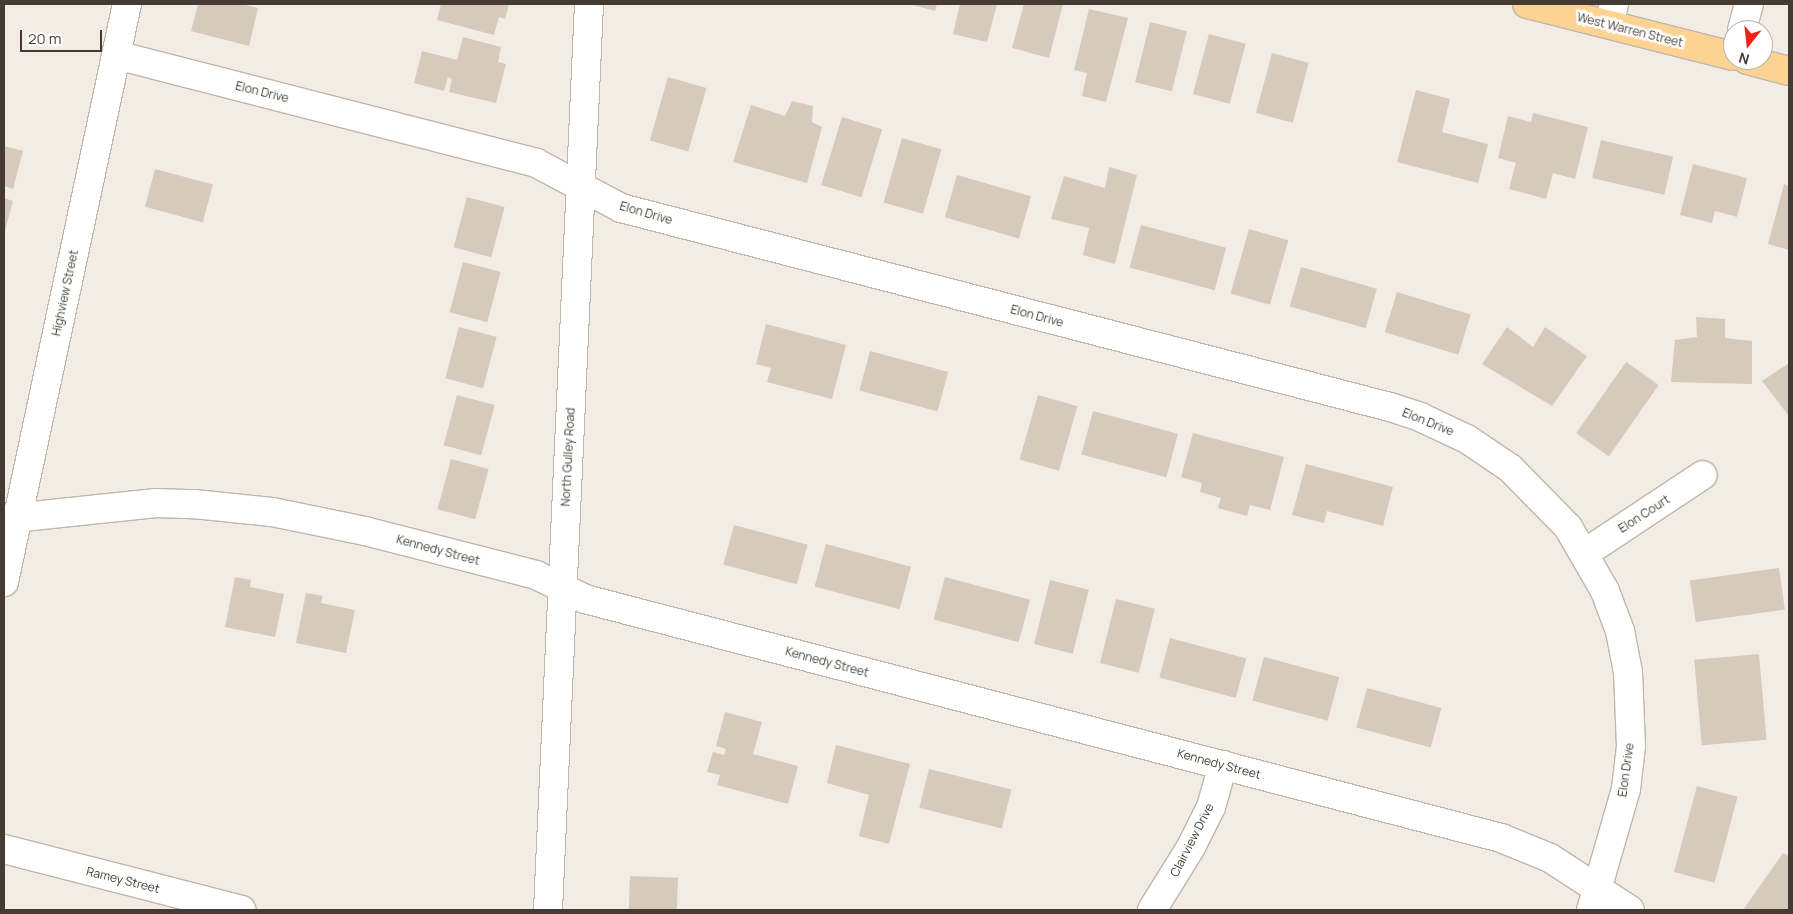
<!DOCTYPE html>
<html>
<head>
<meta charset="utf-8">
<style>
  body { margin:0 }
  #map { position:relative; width:1793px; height:914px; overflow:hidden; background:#f2ece5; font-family:Manrope,sans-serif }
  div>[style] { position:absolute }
  .building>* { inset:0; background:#d6cabd; transform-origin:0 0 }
  .roads { filter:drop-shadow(1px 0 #c0b6aa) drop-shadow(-1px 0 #c0b6aa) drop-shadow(0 1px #c0b6aa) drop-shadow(0 -1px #c0b6aa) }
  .minor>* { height:28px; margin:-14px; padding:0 14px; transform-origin:14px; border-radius:14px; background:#fff }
  .major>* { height:28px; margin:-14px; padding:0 14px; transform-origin:14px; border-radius:14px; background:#fdd393 }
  span { translate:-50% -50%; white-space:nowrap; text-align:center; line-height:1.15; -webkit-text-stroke:5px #fff; paint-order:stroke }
  .street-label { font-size:12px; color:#443c34 }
  .frame { position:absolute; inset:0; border:5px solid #443c34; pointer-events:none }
  .north { position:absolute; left:1723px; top:20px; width:50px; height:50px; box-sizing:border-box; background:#fff; border:1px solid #b4b1ae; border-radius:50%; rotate:196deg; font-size:14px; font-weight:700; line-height:20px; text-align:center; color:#443c34 }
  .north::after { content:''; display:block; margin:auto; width:18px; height:22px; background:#f72017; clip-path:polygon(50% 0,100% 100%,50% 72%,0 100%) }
  .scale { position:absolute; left:20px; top:30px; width:82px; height:22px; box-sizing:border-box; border:2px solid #443c34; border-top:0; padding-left:6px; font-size:15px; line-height:18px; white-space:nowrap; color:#443c34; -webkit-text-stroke:4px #fff; paint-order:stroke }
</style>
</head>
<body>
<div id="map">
  <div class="building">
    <div style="clip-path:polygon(198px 4px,241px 4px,258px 8px,249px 46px,191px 31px)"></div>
    <div style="clip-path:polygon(441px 4px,509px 4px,505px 19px,499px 17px,494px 35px,437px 20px)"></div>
    <div style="clip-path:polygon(909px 4px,937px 4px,935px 11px)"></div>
    <div style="clip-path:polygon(960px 4px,997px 4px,987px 42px,953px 34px)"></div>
    <div style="clip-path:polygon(1024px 4px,1063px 4px,1049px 58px,1012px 48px)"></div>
    <div style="clip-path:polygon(1089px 9px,1128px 18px,1106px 102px,1082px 96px,1087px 73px,1074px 70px)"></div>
    <div style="left:1150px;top:22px;width:38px;height:62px;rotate:14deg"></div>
    <div style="left:1209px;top:34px;width:38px;height:62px;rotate:15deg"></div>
    <div style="clip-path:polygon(463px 37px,501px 47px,498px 62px,506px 64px,496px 103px,449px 92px,452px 79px,448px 77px,444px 91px,414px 83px,422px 51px,457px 60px)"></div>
    <div style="left:1272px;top:53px;width:38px;height:62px;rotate:15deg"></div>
    <div style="left:668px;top:77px;width:40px;height:66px;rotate:16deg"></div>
    <div style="clip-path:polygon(1416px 90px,1450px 99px,1442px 132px,1488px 144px,1478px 183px,1397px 162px)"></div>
    <div style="clip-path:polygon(792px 101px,813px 106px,812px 122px,822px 127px,807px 183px,733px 162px,751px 105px,785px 116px)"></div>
    <div style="clip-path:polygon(1533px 113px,1588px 127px,1575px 179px,1553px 173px,1546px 199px,1509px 189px,1516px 163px,1498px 158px,1508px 116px,1531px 122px)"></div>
    <div style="left:842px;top:117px;width:42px;height:71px;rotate:17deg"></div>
    <div style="left:902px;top:138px;width:41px;height:67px;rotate:16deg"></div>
    <div style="left:1601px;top:140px;width:74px;height:39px;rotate:13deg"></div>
    <div style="clip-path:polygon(4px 146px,23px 151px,13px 189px,4px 186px)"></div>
    <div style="clip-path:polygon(1693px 164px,1747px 178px,1737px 217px,1715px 211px,1712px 223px,1680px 215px)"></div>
    <div style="clip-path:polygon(1109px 167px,1137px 175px,1115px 264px,1083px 255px,1089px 228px,1051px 219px,1064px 176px,1105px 188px)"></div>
    <div style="left:155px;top:169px;width:60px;height:39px;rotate:15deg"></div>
    <div style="left:957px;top:175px;width:77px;height:44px;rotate:16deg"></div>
    <div style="clip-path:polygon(1784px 184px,1789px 186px,1789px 250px,1768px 244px)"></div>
    <div style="left:467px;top:197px;width:39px;height:52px;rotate:15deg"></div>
    <div style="clip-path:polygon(4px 198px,13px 201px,4px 235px)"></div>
    <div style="left:1141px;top:225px;width:88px;height:44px;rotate:15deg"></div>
    <div style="left:1249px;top:229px;width:41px;height:67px;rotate:16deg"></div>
    <div style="left:463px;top:262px;width:39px;height:52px;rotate:15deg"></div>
    <div style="left:1301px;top:267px;width:79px;height:41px;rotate:16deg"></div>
    <div style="left:1397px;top:292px;width:77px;height:42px;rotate:17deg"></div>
    <div style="clip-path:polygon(1696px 317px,1725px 319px,1725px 338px,1752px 341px,1752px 384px,1671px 382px,1675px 340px,1697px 337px)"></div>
    <div style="clip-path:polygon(766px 324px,846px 345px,832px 399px,767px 382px,771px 368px,756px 364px)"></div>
    <div style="left:459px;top:327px;width:39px;height:53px;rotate:15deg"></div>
    <div style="clip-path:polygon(1507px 327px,1533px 347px,1545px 327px,1587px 356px,1552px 406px,1482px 364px)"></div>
    <div style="left:870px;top:351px;width:81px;height:41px;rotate:15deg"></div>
    <div style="left:1626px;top:362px;width:40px;height:87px;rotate:35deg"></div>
    <div style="clip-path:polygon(1789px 363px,1789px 416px,1762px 381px)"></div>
    <div style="left:457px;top:395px;width:39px;height:52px;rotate:15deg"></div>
    <div style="left:1038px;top:395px;width:41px;height:67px;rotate:16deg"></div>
    <div style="left:1093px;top:411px;width:88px;height:45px;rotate:15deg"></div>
    <div style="clip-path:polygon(1193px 433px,1284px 457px,1270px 510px,1250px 505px,1247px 516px,1218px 508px,1221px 498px,1200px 492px,1202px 483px,1181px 477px)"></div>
    <div style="left:451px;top:459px;width:39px;height:52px;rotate:15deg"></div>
    <div style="clip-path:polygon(1306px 464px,1393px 487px,1383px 526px,1327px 511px,1324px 523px,1292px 515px)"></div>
    <div style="left:734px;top:525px;width:76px;height:41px;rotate:15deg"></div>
    <div style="left:826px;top:544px;width:88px;height:44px;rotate:15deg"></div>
    <div style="left:1779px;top:568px;width:42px;height:90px;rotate:82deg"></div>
    <div style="clip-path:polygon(235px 577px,251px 580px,250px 587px,284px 594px,275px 637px,225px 627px)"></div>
    <div style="left:945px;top:577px;width:88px;height:44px;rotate:15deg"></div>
    <div style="left:1050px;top:580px;width:40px;height:66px;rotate:14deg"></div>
    <div style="clip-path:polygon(306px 593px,323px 596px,321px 603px,355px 610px,346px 653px,296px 643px)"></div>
    <div style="left:1116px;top:599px;width:40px;height:66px;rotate:14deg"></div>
    <div style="left:1170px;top:638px;width:79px;height:41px;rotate:15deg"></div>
    <div style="left:1759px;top:654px;width:86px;height:65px;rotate:85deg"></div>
    <div style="left:1264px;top:657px;width:78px;height:45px;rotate:15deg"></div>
    <div style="left:1367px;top:688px;width:77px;height:41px;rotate:15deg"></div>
    <div style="clip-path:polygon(725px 712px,762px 722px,753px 754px,798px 766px,788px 804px,717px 785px,720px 775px,707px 772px,713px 752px,724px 755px,726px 749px,716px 746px)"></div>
    <div style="clip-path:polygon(836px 745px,910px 764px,889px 844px,859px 836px,869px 795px,827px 783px)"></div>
    <div style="left:929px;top:769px;width:85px;height:40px;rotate:14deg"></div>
    <div style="left:1697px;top:786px;width:42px;height:89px;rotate:15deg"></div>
    <div style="clip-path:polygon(1783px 853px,1789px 856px,1789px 910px,1743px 910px)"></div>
    <div style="left:630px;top:876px;width:48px;height:34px;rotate:2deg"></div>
  </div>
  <div class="roads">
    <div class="minor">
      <div style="left:1609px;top:24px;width:21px;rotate:-76deg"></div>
      <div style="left:1742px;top:30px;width:27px;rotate:-75deg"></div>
      <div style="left:116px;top:55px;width:434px;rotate:14.4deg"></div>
      <div style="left:536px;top:163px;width:96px;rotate:27.9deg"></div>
      <div style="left:621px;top:208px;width:794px;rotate:14.51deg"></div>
      <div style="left:1390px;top:407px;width:32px;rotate:18deg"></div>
      <div style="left:1420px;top:417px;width:52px;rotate:25.1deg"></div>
      <div style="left:1467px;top:439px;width:52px;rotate:34deg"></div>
      <div style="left:1510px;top:468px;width:83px;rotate:45.5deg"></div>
      <div style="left:1568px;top:527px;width:74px;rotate:60deg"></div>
      <div style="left:1605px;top:591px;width:43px;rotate:69.4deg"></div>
      <div style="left:1620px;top:631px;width:42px;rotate:79deg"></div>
      <div style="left:1628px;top:672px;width:74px;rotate:87.7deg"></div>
      <div style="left:1631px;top:746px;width:43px;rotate:96.6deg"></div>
      <div style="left:1626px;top:789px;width:126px;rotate:106.1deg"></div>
      <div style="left:4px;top:519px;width:153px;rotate:-6deg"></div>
      <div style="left:156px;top:503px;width:38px;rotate:2deg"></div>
      <div style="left:194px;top:504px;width:78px;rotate:5.9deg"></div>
      <div style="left:272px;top:512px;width:95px;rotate:11.5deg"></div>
      <div style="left:365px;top:531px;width:177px;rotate:14.4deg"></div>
      <div style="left:536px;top:575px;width:55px;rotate:26.1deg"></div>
      <div style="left:585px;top:599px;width:947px;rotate:14.62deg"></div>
      <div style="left:1501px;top:838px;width:53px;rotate:22.2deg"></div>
      <div style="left:1550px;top:858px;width:95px;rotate:33deg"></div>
      <div style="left:1585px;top:553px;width:141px;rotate:-33.5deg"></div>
      <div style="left:4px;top:582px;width:591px;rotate:-77.99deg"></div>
      <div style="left:4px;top:849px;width:245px;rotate:14.4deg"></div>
      <div style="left:548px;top:910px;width:907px;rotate:-87.41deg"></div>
      <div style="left:1152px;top:910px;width:74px;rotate:-58.2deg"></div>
      <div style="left:1191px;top:847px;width:45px;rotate:-63.4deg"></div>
      <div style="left:1211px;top:807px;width:44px;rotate:-74.1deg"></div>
    </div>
    <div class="major">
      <div style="left:1527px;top:4px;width:212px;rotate:14.2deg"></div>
      <div style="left:1747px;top:60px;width:43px;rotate:14.7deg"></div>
    </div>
  </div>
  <div class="street-label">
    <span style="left:1630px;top:30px;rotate:14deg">West Warren Street</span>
    <span style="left:262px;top:92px;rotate:14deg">Elon Drive</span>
    <span style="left:646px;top:213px;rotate:16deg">Elon Drive</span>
    <span style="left:65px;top:293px;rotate:-78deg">Highview Street</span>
    <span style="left:1037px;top:316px;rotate:15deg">Elon Drive</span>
    <span style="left:1428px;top:422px;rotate:22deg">Elon Drive</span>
    <span style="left:568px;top:457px;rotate:-87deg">North Gulley Road</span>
    <span style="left:1644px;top:514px;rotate:-33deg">Elon Court</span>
    <span style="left:438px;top:550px;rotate:15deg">Kennedy Street</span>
    <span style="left:827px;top:662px;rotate:15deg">Kennedy Street</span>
    <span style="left:1219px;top:764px;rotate:15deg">Kennedy Street</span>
    <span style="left:1626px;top:770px;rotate:-82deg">Elon Drive</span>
    <span style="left:1192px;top:840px;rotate:-63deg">Clairview Drive</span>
    <span style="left:123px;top:880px;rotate:14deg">Ramey Street</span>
  </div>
  <div class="frame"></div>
  <div class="north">N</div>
  <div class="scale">20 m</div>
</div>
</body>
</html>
